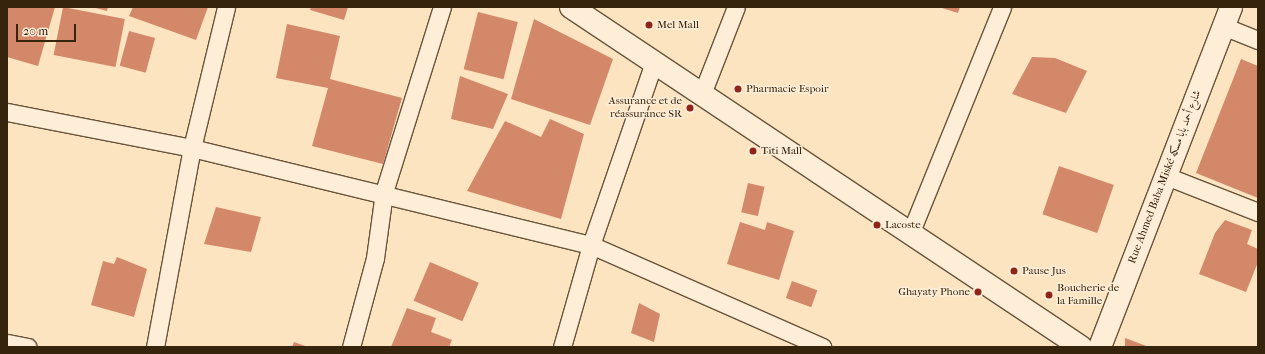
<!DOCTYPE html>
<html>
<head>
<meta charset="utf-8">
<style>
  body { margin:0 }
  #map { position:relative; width:1265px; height:354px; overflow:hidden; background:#fde4c1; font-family:"IM FELL French Canon",Amiri,serif }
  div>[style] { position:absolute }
  .building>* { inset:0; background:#d28869; transform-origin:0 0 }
  .roads { filter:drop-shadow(1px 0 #68543a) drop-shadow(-1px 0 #68543a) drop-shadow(0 1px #68543a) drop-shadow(0 -1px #68543a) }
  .street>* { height:17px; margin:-8.5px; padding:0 8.5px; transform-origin:8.5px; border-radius:8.5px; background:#feedd7 }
  .secondary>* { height:22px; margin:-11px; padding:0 11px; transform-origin:11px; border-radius:11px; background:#feedd7 }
  .dots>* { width:11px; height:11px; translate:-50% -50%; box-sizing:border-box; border:2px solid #feedd7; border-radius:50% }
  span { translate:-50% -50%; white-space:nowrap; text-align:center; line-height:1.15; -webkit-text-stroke:3px #feedd7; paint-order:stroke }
  .poi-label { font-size:11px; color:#36240d }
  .left { translate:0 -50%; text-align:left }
  .right { translate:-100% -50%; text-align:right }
  .street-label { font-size:11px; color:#36240d }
  .frame { position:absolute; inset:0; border:8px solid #36240d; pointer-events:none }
  .scale { position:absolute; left:16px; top:24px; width:60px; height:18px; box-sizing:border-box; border:2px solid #36240d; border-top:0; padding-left:5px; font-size:12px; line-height:14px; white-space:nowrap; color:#36240d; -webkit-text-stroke:3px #feedd7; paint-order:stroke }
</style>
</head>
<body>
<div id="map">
  <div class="building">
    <div style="clip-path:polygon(7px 7px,55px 7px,38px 66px,7px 57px)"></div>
    <div style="left:63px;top:7px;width:63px;height:49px;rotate:11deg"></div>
    <div style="clip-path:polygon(92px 7px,108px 7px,107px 11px)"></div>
    <div style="clip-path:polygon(133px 7px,208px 7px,196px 40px,129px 16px)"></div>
    <div style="clip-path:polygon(311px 7px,348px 7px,344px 20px,310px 10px)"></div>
    <div style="clip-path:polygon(939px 7px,960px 7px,958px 13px)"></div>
    <div style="left:478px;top:12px;width:41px;height:59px;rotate:14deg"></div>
    <div style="clip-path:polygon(534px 19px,613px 59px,590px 125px,511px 99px)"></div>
    <div style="clip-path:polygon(287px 24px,340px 36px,330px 79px,402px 98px,383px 164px,312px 146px,328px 88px,276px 78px)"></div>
    <div style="left:129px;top:31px;width:27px;height:36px;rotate:15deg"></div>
    <div style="clip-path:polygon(1032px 57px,1055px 58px,1087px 71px,1066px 113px,1012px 94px)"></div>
    <div style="clip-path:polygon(1241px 59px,1258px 66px,1258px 198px,1196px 173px)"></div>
    <div style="clip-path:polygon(460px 76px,508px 94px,493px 129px,451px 119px)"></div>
    <div style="clip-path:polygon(550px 119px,584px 134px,561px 219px,467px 191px,505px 121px,541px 137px)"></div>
    <div style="left:1059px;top:166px;width:58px;height:51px;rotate:19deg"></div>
    <div style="left:748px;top:183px;width:17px;height:30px;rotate:13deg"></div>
    <div style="clip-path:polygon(216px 207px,261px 217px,251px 252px,204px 244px)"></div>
    <div style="clip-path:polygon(1225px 220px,1252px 230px,1247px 244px,1258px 249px,1258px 262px,1246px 292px,1199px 274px,1215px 233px)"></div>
    <div style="clip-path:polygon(740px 222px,765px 230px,767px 222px,794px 231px,779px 280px,727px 264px)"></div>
    <div style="clip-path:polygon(117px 257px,147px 269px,134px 317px,91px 305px,103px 261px,114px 264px)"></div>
    <div style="left:430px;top:262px;width:53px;height:42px;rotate:23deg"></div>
    <div style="left:792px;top:281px;width:27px;height:18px;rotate:20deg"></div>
    <div style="clip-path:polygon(639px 303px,660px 314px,654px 342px,631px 333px)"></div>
    <div style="clip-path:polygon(407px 308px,436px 318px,431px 332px,452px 340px,449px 347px,391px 347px)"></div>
    <div style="clip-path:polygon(1125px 338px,1149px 347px,1125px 347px)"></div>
    <div style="clip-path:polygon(294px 342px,308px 347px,292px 347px)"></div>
  </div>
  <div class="roads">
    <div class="street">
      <div style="left:1223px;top:26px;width:38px;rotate:22deg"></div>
      <div style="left:702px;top:94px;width:93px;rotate:-68.7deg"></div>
      <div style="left:7px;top:112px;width:188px;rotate:11deg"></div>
      <div style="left:192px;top:148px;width:411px;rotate:13.7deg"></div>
      <div style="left:591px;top:245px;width:253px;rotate:23.8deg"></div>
      <div style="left:1166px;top:176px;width:99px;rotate:21.4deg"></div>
      <div style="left:910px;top:234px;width:245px;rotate:-67.9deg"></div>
      <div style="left:7px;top:343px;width:21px;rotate:11deg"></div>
      <div style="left:155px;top:347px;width:202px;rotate:-79.5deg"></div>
      <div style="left:192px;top:148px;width:145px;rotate:-76.4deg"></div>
      <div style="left:351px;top:347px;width:92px;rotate:-74.9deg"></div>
      <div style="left:375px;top:258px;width:67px;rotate:-82.2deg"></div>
      <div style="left:384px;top:192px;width:194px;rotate:-72.6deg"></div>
      <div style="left:562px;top:347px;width:106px;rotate:-74.1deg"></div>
      <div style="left:591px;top:245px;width:194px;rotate:-71deg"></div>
    </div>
    <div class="secondary">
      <div style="left:571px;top:7px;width:613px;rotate:33.69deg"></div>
      <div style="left:1100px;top:347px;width:364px;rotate:-68.9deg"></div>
    </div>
  </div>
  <div class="dots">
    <div style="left:649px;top:25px;background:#8f2418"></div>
    <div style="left:738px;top:89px;background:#8f2418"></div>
    <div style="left:690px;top:108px;background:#8f2418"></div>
    <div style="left:753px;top:151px;background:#8f2418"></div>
    <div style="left:877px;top:225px;background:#8f2418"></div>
    <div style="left:1014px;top:271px;background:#8f2418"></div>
    <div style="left:978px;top:292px;background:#8f2418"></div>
    <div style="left:1049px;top:295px;background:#8f2418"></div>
  </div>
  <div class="poi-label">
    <span class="left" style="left:657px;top:25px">Mel Mall</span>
    <span class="left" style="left:746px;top:89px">Pharmacie Espoir</span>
    <span class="right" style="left:682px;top:108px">Assurance et de<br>réassurance SR</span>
    <span class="left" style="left:761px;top:151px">Titi Mall</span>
    <span class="left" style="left:885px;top:225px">Lacoste</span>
    <span class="left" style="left:1022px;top:271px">Pause Jus</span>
    <span class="left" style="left:1057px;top:295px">Boucherie de<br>la Famille</span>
    <span class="right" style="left:970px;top:292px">Ghayaty Phone</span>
  </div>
  <div class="street-label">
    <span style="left:1165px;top:177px;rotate:-69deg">Rue Ahmed Baba Miské شارع أحمد بابا مسكه</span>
  </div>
  <div class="frame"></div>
  <div class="scale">20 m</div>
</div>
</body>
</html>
